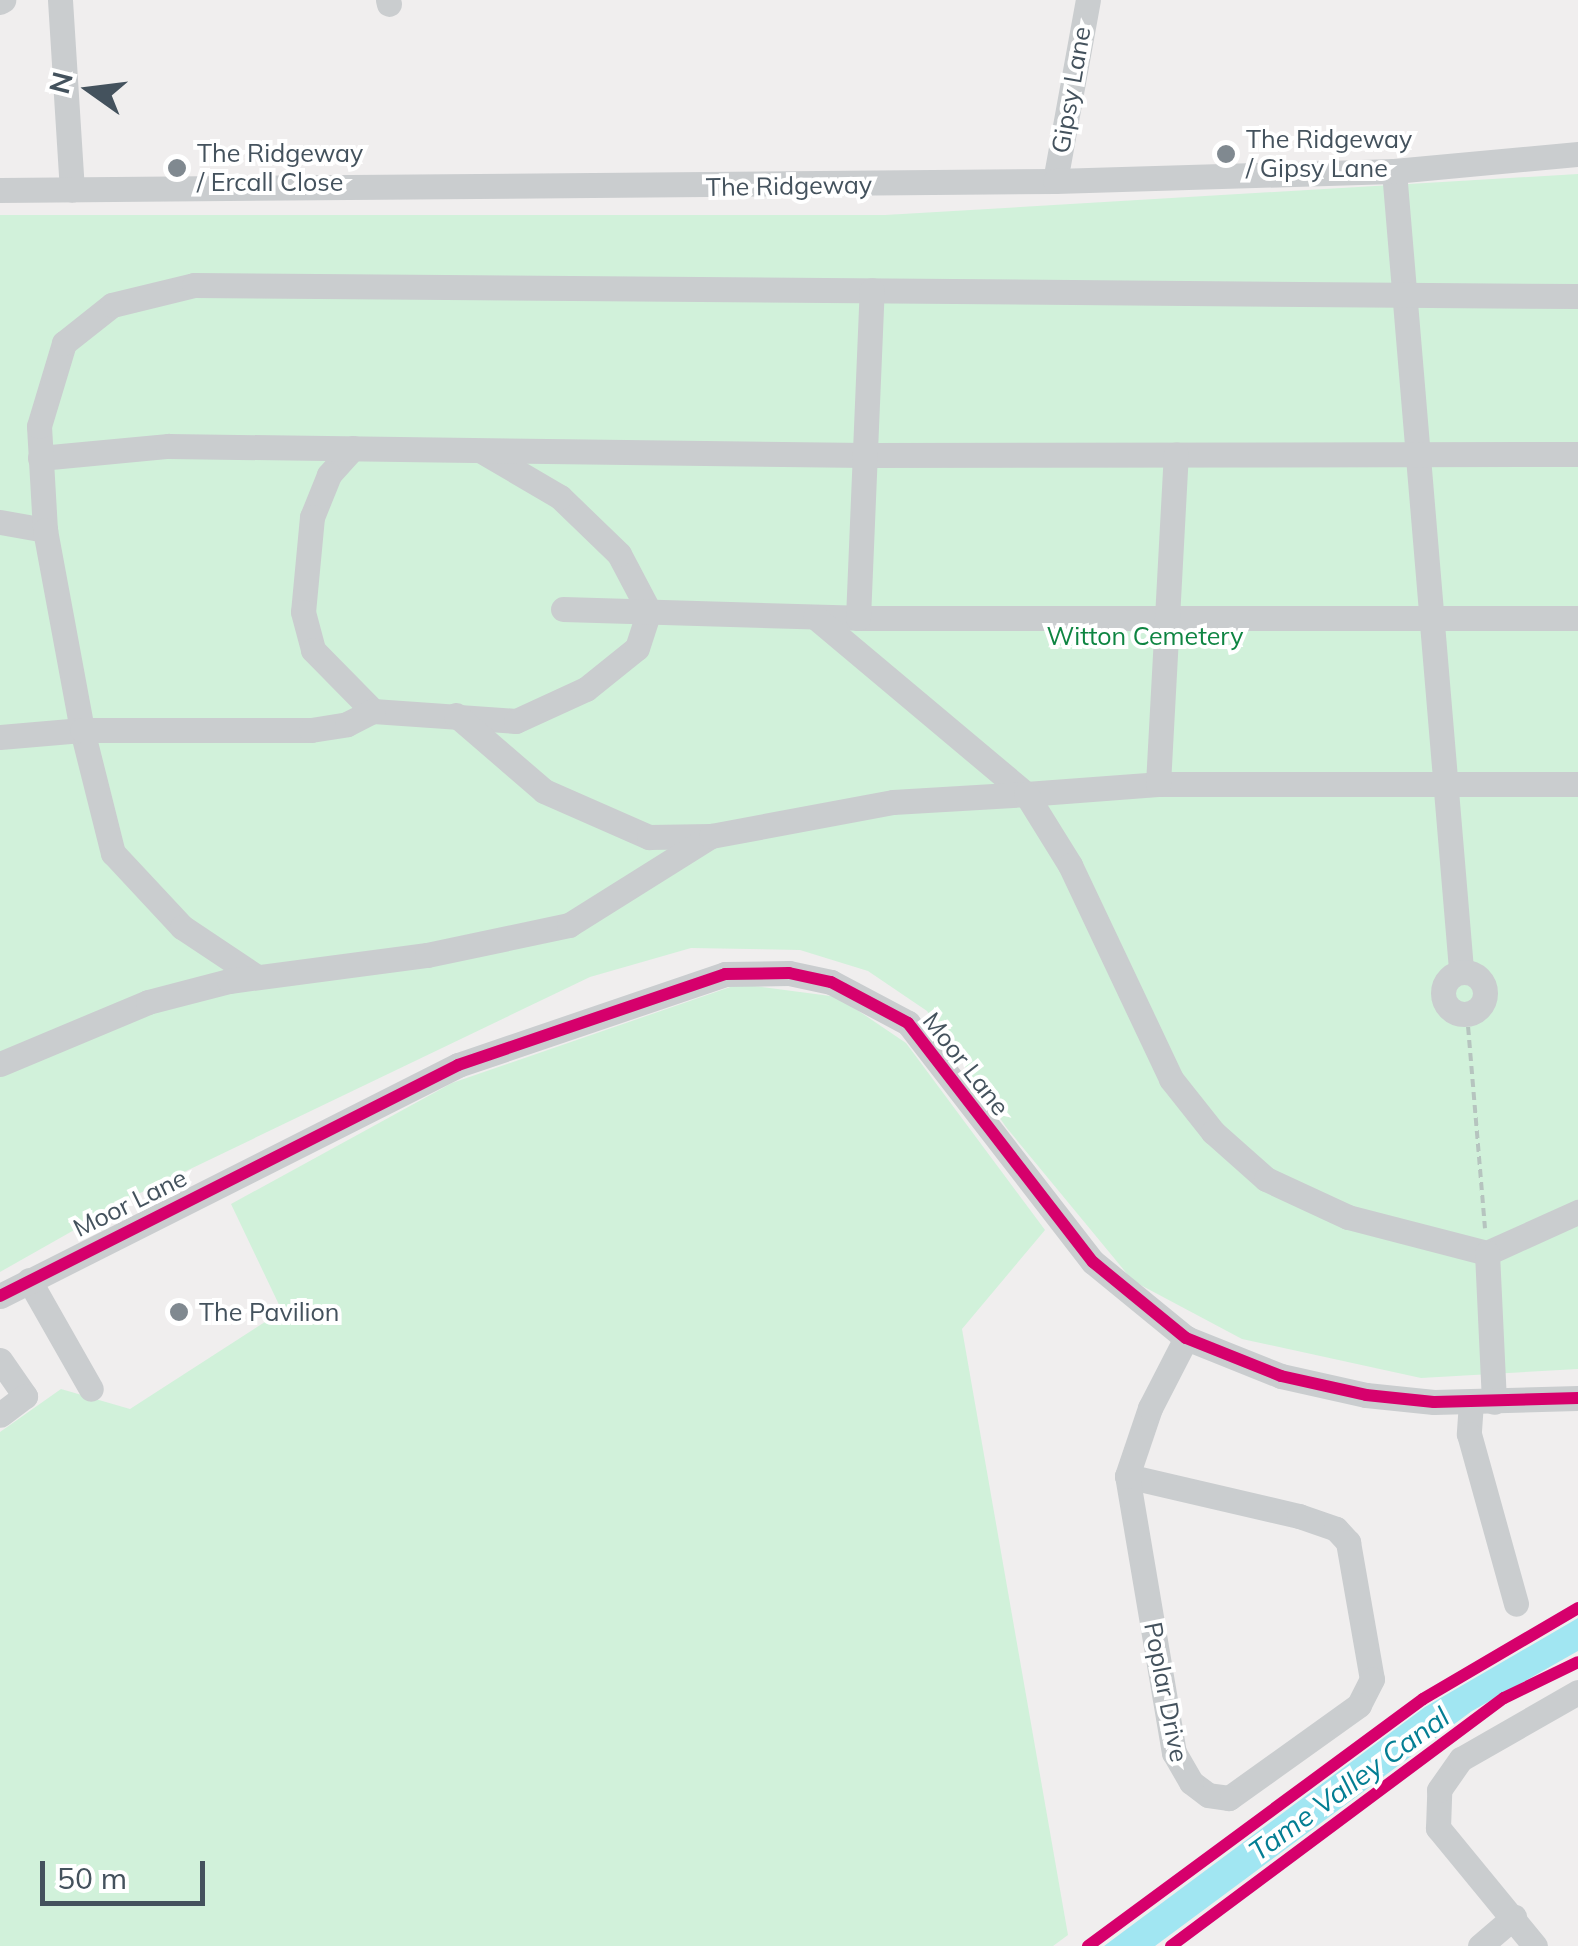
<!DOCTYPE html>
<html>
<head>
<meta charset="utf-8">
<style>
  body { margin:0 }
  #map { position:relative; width:1578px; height:1946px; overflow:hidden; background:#f0eeee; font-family:Mulish,sans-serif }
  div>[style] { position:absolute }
  .green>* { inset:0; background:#d1f1da }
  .water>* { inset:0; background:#a1e6f2 }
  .path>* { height:4px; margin-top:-2px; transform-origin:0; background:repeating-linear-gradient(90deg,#b6c4bf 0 8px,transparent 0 13px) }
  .minor>* { height:25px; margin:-12.5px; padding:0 12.5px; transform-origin:12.5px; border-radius:12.5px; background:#cacdcf }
  .minor>.ring { margin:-12.5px; padding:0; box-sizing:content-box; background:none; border:25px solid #cacdcf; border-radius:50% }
  .cycleway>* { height:12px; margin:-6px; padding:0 6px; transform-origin:6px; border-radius:6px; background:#d6006c }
  .dots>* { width:28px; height:28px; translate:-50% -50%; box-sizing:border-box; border:5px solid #fff; border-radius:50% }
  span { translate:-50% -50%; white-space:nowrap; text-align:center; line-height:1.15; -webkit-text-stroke:8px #fff; paint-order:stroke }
  .street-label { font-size:25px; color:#44525d }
  .poi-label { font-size:25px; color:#44525d }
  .left { translate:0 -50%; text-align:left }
  .park-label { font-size:25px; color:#0e8542 }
  .water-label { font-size:28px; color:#037e93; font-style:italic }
  .north { position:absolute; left:40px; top:40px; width:100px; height:100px; -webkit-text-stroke:8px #fff; paint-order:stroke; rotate:284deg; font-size:28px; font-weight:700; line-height:40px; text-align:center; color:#44525d }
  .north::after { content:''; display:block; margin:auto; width:35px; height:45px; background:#44525d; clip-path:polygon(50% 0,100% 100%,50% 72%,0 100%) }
  .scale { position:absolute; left:40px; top:1861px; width:165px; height:45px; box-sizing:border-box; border:5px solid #44525d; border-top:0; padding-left:12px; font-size:30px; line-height:35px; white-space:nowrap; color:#44525d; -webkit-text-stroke:8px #fff; paint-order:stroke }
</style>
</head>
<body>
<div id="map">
  <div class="green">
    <div style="clip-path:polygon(1578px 174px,1578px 1369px,1421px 1378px,1242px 1339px,1133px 1281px,1006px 1127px,927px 1011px,868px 971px,800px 950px,691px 948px,590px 977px,136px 1195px,0 1272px,0 215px,885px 215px)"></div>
    <div style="clip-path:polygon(739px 984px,838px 997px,906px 1043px,1045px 1230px,962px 1329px,1068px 1935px,1053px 1946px,0 1946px,0 1432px,61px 1389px,130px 1409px,282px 1311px,231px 1204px,452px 1083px)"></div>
  </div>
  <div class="water">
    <div style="clip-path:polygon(1578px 1618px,1578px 1651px,1472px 1711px,1155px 1946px,1104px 1946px,1425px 1707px)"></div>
  </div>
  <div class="path">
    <div style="left:1467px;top:1014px;width:215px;rotate:85.2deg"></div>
  </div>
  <div class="minor">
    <div style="left:60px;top:0;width:190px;rotate:86.4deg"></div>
    <div style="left:388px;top:0;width:4px;rotate:76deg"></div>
    <div style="left:0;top:2px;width:4px;rotate:-34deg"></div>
    <div style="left:1394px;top:171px;width:801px;rotate:85.2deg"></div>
    <div style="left:1055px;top:181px;width:184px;rotate:-79.7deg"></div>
    <div style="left:0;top:190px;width:1055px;rotate:-0.49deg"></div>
    <div style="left:1055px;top:181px;width:339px;rotate:-1.7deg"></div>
    <div style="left:1394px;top:171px;width:185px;rotate:-5.3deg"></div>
    <div style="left:353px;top:448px;width:36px;rotate:132deg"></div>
    <div style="left:329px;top:475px;width:45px;rotate:112deg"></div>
    <div style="left:312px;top:517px;width:95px;rotate:95.4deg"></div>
    <div style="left:303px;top:612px;width:39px;rotate:75deg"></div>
    <div style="left:313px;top:650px;width:86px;rotate:45.5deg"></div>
    <div style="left:373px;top:711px;width:143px;rotate:4deg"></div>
    <div style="left:516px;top:721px;width:77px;rotate:-24.6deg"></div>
    <div style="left:586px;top:689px;width:65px;rotate:-38.8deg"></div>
    <div style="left:637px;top:648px;width:39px;rotate:-72deg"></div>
    <div style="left:649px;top:611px;width:64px;rotate:-117.8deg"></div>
    <div style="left:619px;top:554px;width:82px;rotate:-136deg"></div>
    <div style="left:560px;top:497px;width:87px;rotate:-149.6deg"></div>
    <div style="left:40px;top:458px;width:129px;rotate:-5.4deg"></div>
    <div style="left:168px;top:446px;width:698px;rotate:0.74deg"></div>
    <div style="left:866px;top:455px;width:712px;rotate:-0.08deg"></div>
    <div style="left:0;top:522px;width:46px;rotate:10.1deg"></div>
    <div style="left:45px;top:530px;width:104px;rotate:-93.3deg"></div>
    <div style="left:39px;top:426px;width:87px;rotate:-73.2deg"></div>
    <div style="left:64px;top:343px;width:61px;rotate:-38.4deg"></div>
    <div style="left:112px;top:305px;width:84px;rotate:-13.7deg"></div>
    <div style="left:194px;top:285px;width:1384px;rotate:0.46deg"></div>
    <div style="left:45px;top:530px;width:203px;rotate:79.5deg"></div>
    <div style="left:82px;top:730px;width:127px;rotate:75.9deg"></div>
    <div style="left:113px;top:853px;width:101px;rotate:47deg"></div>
    <div style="left:182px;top:927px;width:90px;rotate:33.7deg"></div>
    <div style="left:563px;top:609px;width:295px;rotate:1.7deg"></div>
    <div style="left:858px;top:618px;width:720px"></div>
    <div style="left:815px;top:617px;width:275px;rotate:40deg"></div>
    <div style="left:1026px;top:794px;width:132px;rotate:-4.3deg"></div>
    <div style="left:1158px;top:784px;width:420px"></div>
    <div style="left:858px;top:618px;width:328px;rotate:-87.6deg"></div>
    <div style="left:456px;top:715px;width:116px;rotate:40.8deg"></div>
    <div style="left:544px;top:791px;width:115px;rotate:23.7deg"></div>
    <div style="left:649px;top:837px;width:62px;rotate:-0.9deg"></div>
    <div style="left:0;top:737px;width:82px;rotate:-4.9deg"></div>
    <div style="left:82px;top:730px;width:229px"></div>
    <div style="left:311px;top:730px;width:36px;rotate:-9deg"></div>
    <div style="left:347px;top:724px;width:29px;rotate:-27deg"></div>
    <div style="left:1158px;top:784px;width:330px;rotate:-86.9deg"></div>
    <div class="ring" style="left:1443px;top:972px;width:17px;height:17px"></div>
    <div style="left:0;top:1064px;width:160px;rotate:-22.7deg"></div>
    <div style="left:148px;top:1002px;width:84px;rotate:-14.5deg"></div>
    <div style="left:229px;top:981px;width:200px;rotate:-7.5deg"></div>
    <div style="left:427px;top:955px;width:145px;rotate:-11.9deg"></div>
    <div style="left:569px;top:925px;width:168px;rotate:-32.1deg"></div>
    <div style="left:711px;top:836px;width:185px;rotate:-10.6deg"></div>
    <div style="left:893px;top:802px;width:133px;rotate:-3.4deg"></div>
    <div style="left:1026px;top:794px;width:84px;rotate:58.2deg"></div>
    <div style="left:1070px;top:865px;width:237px;rotate:64.7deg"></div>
    <div style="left:1171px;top:1079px;width:68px;rotate:51.6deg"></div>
    <div style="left:1213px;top:1132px;width:71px;rotate:41.6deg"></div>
    <div style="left:1266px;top:1179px;width:90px;rotate:24.9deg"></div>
    <div style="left:1348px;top:1217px;width:144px;rotate:14.5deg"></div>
    <div style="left:1487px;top:1253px;width:100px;rotate:-24.3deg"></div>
    <div style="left:1487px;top:1253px;width:149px;rotate:87.3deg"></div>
    <div style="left:29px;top:1280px;width:125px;rotate:60.4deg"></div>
    <div style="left:0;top:1296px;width:513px;rotate:-26.76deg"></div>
    <div style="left:458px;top:1065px;width:282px;rotate:-18.8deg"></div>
    <div style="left:725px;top:974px;width:64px;rotate:-0.9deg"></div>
    <div style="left:789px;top:973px;width:43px;rotate:12.1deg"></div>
    <div style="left:831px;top:982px;width:87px;rotate:28deg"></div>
    <div style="left:908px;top:1023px;width:302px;rotate:52.3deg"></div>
    <div style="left:1093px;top:1262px;width:120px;rotate:39.3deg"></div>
    <div style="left:1186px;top:1338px;width:102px;rotate:21.8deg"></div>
    <div style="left:1281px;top:1376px;width:87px;rotate:12.6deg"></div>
    <div style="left:1366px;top:1395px;width:68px;rotate:5.9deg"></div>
    <div style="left:1434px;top:1402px;width:144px;rotate:-1.6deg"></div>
    <div style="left:0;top:1360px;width:44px;rotate:55.2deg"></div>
    <div style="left:25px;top:1396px;width:31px;rotate:143deg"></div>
    <div style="left:1471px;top:1402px;width:32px;rotate:94deg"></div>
    <div style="left:1469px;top:1434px;width:176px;rotate:74.5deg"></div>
    <div style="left:1127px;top:1476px;width:177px;rotate:13.1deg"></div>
    <div style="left:1299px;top:1516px;width:39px;rotate:19deg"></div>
    <div style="left:1336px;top:1529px;width:18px;rotate:47deg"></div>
    <div style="left:1348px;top:1542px;width:139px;rotate:80.1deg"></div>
    <div style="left:1372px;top:1679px;width:29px;rotate:117deg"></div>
    <div style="left:1359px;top:1705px;width:160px;rotate:144.4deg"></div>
    <div style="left:1229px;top:1798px;width:21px;rotate:-172deg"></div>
    <div style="left:1208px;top:1795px;width:21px;rotate:-143deg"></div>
    <div style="left:1191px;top:1782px;width:34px;rotate:-120deg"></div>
    <div style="left:1174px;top:1753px;width:281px;rotate:-99.6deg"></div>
    <div style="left:1127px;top:1476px;width:72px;rotate:-71.3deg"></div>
    <div style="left:1150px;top:1408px;width:79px;rotate:-62.8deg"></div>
    <div style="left:1480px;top:1946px;width:45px;rotate:-40.5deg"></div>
    <div style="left:1535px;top:1946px;width:153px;rotate:-129.4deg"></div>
    <div style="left:1438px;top:1828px;width:38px;rotate:-88deg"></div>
    <div style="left:1439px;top:1790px;width:38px;rotate:-55deg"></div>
    <div style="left:1461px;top:1759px;width:135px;rotate:-29.8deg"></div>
  </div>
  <div class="cycleway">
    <div style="left:0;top:1296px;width:513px;rotate:-26.76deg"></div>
    <div style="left:458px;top:1065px;width:282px;rotate:-18.8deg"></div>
    <div style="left:725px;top:974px;width:64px;rotate:-0.9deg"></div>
    <div style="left:789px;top:973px;width:43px;rotate:12.1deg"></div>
    <div style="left:831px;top:982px;width:87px;rotate:28deg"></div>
    <div style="left:908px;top:1023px;width:302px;rotate:52.3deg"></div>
    <div style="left:1093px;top:1262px;width:120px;rotate:39.3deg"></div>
    <div style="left:1186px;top:1338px;width:102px;rotate:21.8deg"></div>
    <div style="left:1281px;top:1376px;width:87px;rotate:12.6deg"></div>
    <div style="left:1366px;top:1395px;width:68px;rotate:5.9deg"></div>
    <div style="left:1434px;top:1402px;width:144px;rotate:-1.6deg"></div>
    <div style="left:1088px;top:1946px;width:416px;rotate:-36.4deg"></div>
    <div style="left:1423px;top:1699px;width:180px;rotate:-30.4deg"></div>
    <div style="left:1171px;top:1946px;width:415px;rotate:-36.7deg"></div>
    <div style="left:1504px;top:1698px;width:82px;rotate:-25.9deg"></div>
  </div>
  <div class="dots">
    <div style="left:1226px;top:154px;background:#808990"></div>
    <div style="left:177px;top:168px;background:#808990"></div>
    <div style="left:179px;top:1312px;background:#808990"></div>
  </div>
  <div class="street-label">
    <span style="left:1071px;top:90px;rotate:-80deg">Gipsy Lane</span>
    <span style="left:789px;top:186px;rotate:-1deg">The Ridgeway</span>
    <span style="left:966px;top:1064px;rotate:52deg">Moor Lane</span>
    <span style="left:130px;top:1203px;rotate:-26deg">Moor Lane</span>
    <span style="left:1166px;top:1692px;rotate:79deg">Poplar Drive</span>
  </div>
  <div class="poi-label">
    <span class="left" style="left:1246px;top:154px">The Ridgeway<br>/ Gipsy Lane</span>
    <span class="left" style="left:197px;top:168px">The Ridgeway<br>/ Ercall Close</span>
    <span class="left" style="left:199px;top:1312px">The Pavilion</span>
  </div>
  <div class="park-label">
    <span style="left:1145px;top:636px">Witton Cemetery</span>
  </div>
  <div class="water-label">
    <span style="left:1349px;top:1784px;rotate:-36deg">Tame Valley Canal</span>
  </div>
  <div class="north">N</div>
  <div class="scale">50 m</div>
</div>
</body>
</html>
